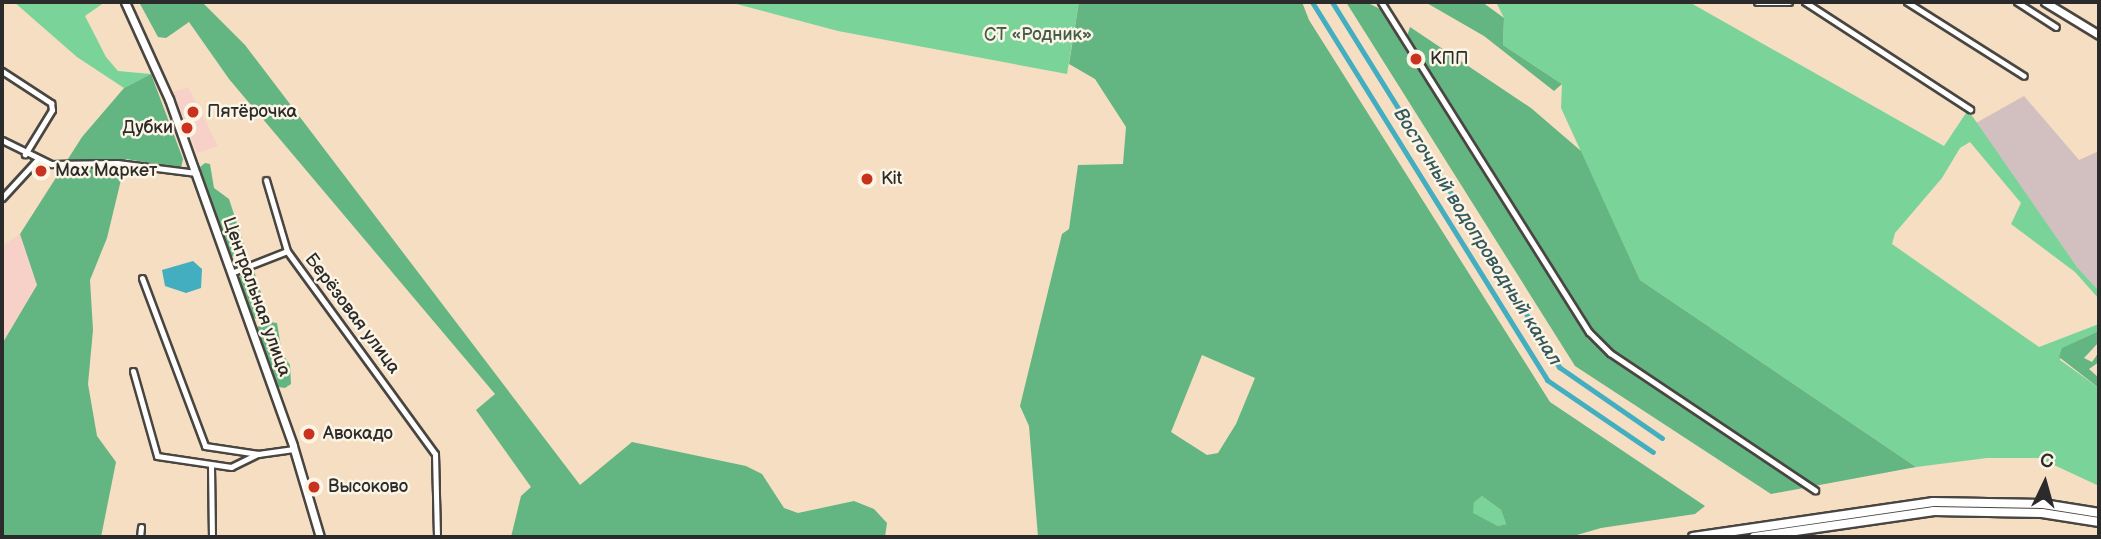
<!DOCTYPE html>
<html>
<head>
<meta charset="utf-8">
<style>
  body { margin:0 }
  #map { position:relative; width:2101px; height:539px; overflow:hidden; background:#f5dec2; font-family:"Balsamiq Sans",sans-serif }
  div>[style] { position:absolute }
  .built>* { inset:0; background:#f7d1c8 }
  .industrial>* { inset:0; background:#d2bfc0 }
  .green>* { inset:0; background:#7ad399 }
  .forest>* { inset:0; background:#63b581 }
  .water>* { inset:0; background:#42aec0 }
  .canal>* { height:5px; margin:-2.5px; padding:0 2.5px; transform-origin:2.5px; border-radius:2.5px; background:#42aec0 }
  .roads { filter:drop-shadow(2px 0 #494642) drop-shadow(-2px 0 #494642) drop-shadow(0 2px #494642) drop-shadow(0 -2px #494642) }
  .street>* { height:5px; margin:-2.5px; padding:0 2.5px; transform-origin:2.5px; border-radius:2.5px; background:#fff }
  .secondary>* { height:7px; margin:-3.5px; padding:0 3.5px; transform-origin:3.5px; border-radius:3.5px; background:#fff }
  .primary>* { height:8px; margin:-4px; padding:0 4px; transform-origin:4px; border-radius:4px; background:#fff }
  .dots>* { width:19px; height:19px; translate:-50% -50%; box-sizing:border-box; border:4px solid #fcf5e5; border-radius:50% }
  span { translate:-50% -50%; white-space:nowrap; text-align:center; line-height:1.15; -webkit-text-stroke:5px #fcf5e5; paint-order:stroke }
  .park-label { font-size:18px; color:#435d4c }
  .poi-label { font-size:18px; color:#2b2b2b }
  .left { translate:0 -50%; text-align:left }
  .right { translate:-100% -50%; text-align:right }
  .street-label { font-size:18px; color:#2b2b2b }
  .water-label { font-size:19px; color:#33595f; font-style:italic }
  .frame { position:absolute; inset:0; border:4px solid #2b2b2b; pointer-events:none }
  .north { position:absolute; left:2010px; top:448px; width:70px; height:70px; -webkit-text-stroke:5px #fcf5e5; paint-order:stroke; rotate:5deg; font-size:19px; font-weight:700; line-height:28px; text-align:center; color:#2b2b2b }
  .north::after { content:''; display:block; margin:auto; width:24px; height:32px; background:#2b2b2b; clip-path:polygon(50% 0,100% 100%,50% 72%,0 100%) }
</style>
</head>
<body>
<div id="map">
  <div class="built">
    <div style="clip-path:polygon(188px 87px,218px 146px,197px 153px,173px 92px)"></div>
    <div style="clip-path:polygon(20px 234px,37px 285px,2px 343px,2px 246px)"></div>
  </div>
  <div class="industrial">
    <div style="clip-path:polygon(2024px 96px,2079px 160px,2099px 151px,2099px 291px,2077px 267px,1976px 123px)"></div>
  </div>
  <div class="green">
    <div style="clip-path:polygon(14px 2px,105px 2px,85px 16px,106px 57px,118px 71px,151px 74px,124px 88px,77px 57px)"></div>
    <div style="clip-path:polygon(729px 2px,1079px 2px,1067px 74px,838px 31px)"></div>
    <div style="clip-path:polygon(1496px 2px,1689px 2px,1944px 146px,1968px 110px,2077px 267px,2099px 291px,2099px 299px,2075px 272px,2011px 224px,2021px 203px,1970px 142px,1960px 148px,1942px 178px,1895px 233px,1892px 244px,2039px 347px,2099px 324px,2099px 331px,2065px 347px,2060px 360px,2099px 388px,2099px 486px,2039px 458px,1987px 458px,1916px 467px,1640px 280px,1561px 108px,1562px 84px,1503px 45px,1504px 18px)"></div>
    <div style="clip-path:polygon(1482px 496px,1501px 510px,1506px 524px,1498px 526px,1472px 513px,1474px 501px)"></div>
  </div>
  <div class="forest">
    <div style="clip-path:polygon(139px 2px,202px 2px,245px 45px,580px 485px,632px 442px,746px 466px,762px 474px,784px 508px,798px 513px,854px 501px,874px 509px,887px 523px,885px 537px,511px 537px,521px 496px,531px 487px,476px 410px,495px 394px,229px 79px,189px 22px,166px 38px,158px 37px)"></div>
    <div style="clip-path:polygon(evenodd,1079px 2px,1302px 2px,1309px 20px,1550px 402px,1705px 506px,1695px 514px,1601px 528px,1570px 537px,1038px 537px,1029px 426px,1020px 406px,1062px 234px,1069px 229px,1078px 165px,1123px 164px,1126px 127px,1095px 79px,1069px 64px,1079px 2px,1202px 355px,1255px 378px,1236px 424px,1218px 453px,1207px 455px,1171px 432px,1202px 355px,1079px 2px,1482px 496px,1501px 510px,1506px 524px,1498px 526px,1473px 513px,1474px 502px,1482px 496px)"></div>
    <div style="clip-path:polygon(1346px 2px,1366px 2px,1382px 10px,1404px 45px,1410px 27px,1531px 108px,1581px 151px,1640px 280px,1916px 467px,1771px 494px,1575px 366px)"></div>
    <div style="clip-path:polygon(1425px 2px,1482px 2px,1504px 18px,1503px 45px,1562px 84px,1554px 91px,1484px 36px)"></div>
    <div style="clip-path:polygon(151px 74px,183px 159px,181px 168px,126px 159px,107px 238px,90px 280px,93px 330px,88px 384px,97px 436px,116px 462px,101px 537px,2px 537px,2px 344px,37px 285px,20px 234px,82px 137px,124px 88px)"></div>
    <div style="clip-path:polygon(205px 163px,210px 164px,214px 188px,229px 199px,248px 257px,244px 261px,229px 255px,200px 167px)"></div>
    <div style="clip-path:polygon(254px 271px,267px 311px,260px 319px,253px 318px,239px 277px)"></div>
    <div style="clip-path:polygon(270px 322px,277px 323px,282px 353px,290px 365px,291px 384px,285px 388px,278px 387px,257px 327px)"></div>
    <div style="clip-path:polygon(2099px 331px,2099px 342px,2084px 358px,2092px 362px,2099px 352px,2099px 362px,2089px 369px,2099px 378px,2099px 388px,2059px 357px,2062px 348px)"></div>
  </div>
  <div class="water">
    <div style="clip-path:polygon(193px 261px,202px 269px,201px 288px,186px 293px,165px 286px,162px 270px)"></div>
  </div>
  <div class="canal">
    <div style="left:1312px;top:2px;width:445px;rotate:58.1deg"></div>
    <div style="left:1547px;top:380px;width:128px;rotate:34.2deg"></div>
    <div style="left:1332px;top:2px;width:430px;rotate:58.1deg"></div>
    <div style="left:1559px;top:367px;width:125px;rotate:34.6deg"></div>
  </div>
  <div class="roads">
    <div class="street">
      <div style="left:1381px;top:2px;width:390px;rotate:57.8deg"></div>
      <div style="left:1589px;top:332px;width:30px;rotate:45deg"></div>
      <div style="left:1610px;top:353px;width:247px;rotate:33.8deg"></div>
      <div style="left:1757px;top:2px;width:32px"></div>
      <div style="left:1805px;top:2px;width:197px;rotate:33deg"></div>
      <div style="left:1907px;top:2px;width:138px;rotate:32.3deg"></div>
      <div style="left:2017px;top:2px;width:46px;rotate:32.7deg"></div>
      <div style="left:2px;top:71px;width:59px;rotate:33.1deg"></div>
      <div style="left:51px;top:103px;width:7px;rotate:82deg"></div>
      <div style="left:52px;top:110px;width:52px;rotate:121.5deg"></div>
      <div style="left:2px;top:140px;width:55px;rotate:26.1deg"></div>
      <div style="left:51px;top:164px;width:66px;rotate:-0.9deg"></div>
      <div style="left:117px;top:163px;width:80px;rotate:7.2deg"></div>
      <div style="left:266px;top:180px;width:74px;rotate:73.5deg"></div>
      <div style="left:287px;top:251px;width:251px;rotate:53.9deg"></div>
      <div style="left:435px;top:454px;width:83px;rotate:88.6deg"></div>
      <div style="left:2px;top:198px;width:52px;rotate:-47.4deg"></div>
      <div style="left:231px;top:273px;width:60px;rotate:-21.4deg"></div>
      <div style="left:142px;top:278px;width:179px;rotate:69.4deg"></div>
      <div style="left:205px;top:446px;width:54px;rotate:8.6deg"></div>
      <div style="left:133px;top:371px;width:88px;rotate:74.2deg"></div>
      <div style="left:157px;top:456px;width:75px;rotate:8.5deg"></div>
      <div style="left:231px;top:467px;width:30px;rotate:-26deg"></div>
      <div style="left:258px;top:454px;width:36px;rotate:-8deg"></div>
      <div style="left:211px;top:466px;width:71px;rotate:89.2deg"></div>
      <div style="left:140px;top:537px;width:10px;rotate:-84deg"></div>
    </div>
    <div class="secondary">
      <div style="left:125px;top:2px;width:107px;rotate:65.6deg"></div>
      <div style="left:169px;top:99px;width:368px;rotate:70.3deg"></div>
      <div style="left:293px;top:446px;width:95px;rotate:73.5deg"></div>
      <div style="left:2045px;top:2px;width:63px;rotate:31.4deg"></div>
    </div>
    <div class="primary">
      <div style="left:1693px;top:537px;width:243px;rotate:-8.3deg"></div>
      <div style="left:1933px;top:502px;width:110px;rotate:1deg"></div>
      <div style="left:2043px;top:504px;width:57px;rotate:9.1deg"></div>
      <div style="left:1754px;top:537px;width:182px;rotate:-8.2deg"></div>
      <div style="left:1934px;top:511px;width:108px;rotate:1.1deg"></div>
      <div style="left:2042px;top:513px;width:58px;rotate:9deg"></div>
    </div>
  </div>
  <div class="dots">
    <div style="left:1416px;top:59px;background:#c8321e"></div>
    <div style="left:193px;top:112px;background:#c8321e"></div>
    <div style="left:187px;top:128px;background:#c8321e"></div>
    <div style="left:41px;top:171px;background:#c8321e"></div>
    <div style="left:867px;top:179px;background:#c8321e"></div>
    <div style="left:309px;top:434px;background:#c8321e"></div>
    <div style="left:314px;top:487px;background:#c8321e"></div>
  </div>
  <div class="park-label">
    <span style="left:1038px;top:35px">СТ «Родник»</span>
  </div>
  <div class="poi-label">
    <span class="left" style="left:1430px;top:59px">КПП</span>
    <span class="left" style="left:207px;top:112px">Пятёрочка</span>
    <span class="right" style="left:173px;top:128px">Дубки</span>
    <span class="left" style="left:55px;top:171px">Мах Маркет</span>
    <span class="left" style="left:881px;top:179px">Kit</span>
    <span class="left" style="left:323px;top:434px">Авокадо</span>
    <span class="left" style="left:328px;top:487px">Высоково</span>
  </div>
  <div class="street-label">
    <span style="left:256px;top:297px;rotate:70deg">Центральная улица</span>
    <span style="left:352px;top:314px;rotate:53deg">Берёзовая улица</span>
  </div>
  <div class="water-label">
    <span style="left:1477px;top:237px;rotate:58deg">Восточный водопроводный канал</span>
  </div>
  <div class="frame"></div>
  <div class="north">С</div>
</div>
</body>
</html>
